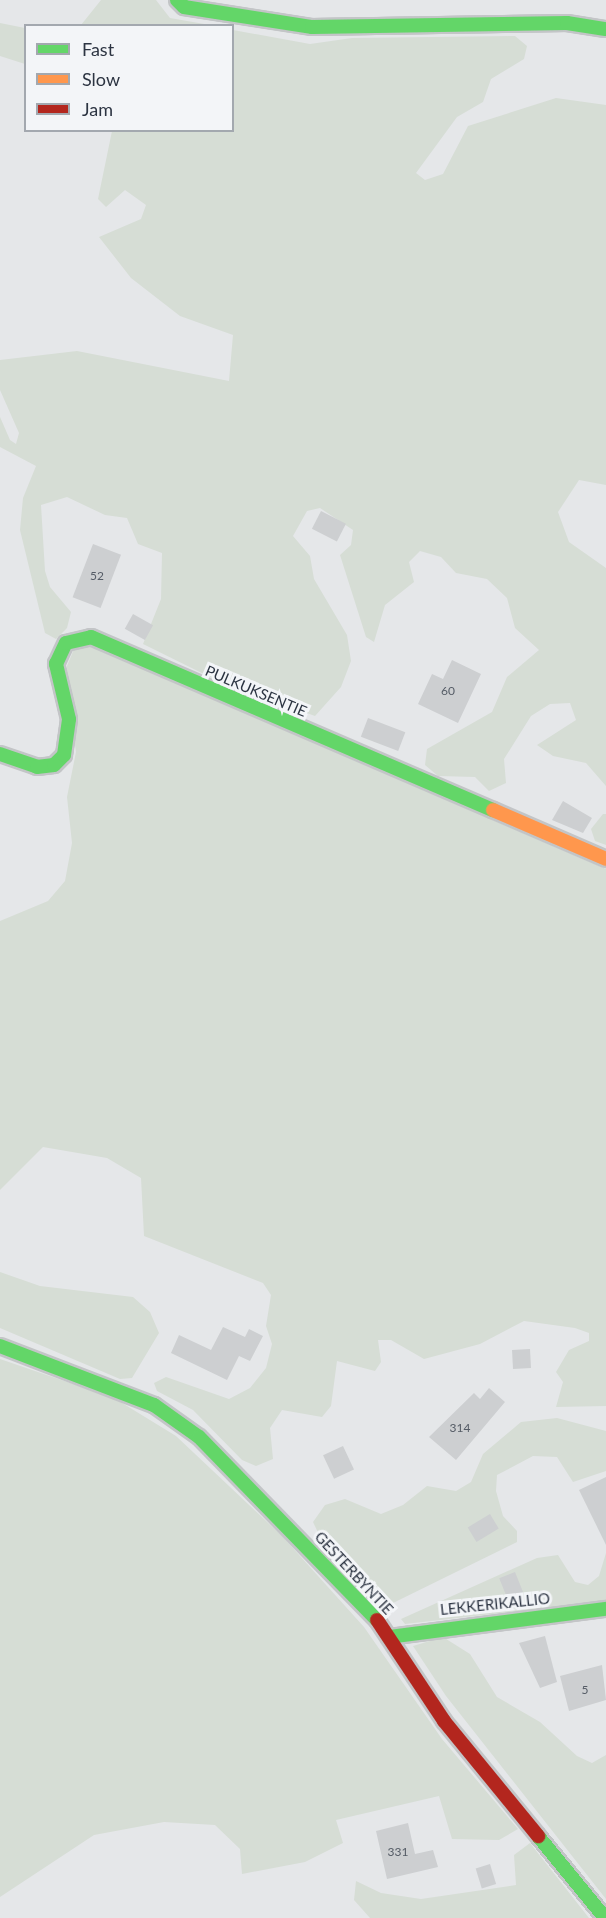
<!DOCTYPE html>
<html>
<head>
<meta charset="utf-8">
<style>
  body { margin:0 }
  #map { position:relative; width:606px; height:1918px; overflow:hidden; background:#e5e7e9; font-family:Lato,sans-serif }
  div>[style] { position:absolute }
  .green>* { inset:0; background:#d6ddd5 }
  .building>* { inset:0; background:#cdcfd1; transform-origin:0 0 }
  .roads { filter:drop-shadow(2px 0 #c3c5c7) drop-shadow(-2px 0 #c3c5c7) drop-shadow(0 2px #c3c5c7) drop-shadow(0 -2px #c3c5c7) }
  .fast>* { height:14px; margin:-7px; padding:0 7px; transform-origin:7px; border-radius:7px; background:#63d668 }
  .slow>* { height:14px; margin:-7px; padding:0 7px; transform-origin:7px; border-radius:7px; background:#ff974d }
  .jam>* { height:14px; margin:-7px; padding:0 7px; transform-origin:7px; border-radius:7px; background:#b3261e }
  span { translate:-50% -50%; white-space:nowrap; text-align:center; line-height:1.15; -webkit-text-stroke:6px #f3f5f8; paint-order:stroke }
  .number-label { font-size:12px; color:#555c66 }
  .number-label span { -webkit-text-stroke-width:0 }
  .street-label { font-size:15px; color:#2c3442 }
  .legend { position:absolute; left:24px; top:24px; width:210px; height:108px; box-sizing:border-box; background:#f3f5f8; border:2px solid #a3a8af; margin:0; padding:8px 10px; list-style:none; font-size:18px; color:#2c3442 }
  .legend li { display:flex; align-items:center; gap:12px; height:30px }
  .legend b { width:30px; border:2px solid #a3a8af }
</style>
</head>
<body>
<div id="map">
  <div class="green">
    <div style="clip-path:polygon(101px 0,156px 0,170px 18px,210px 25px,81px 25px)"></div>
    <div style="clip-path:polygon(0 23px,25px 28px,25px 64px,0 56px)"></div>
    <div style="clip-path:polygon(233px 30px,310px 44px,352px 38px,515px 36px,527px 46px,524px 59px,491px 79px,483px 102px,457px 117px,416px 173px,425px 180px,443px 174px,468px 126px,556px 98px,606px 105px,606px 485px,579px 480px,558px 512px,569px 542px,606px 568px,606px 786px,586px 763px,553px 756px,537px 745px,576px 720px,570px 703px,550px 704px,531px 716px,504px 759px,506px 783px,489px 791px,475px 777px,438px 776px,425px 765px,427px 749px,492px 712px,507px 677px,539px 650px,515px 628px,507px 598px,487px 579px,456px 573px,441px 557px,420px 551px,409px 562px,414px 582px,385px 605px,374px 642px,366px 637px,340px 555px,351px 545px,353px 530px,320px 508px,307px 511px,293px 536px,310px 556px,314px 579px,347px 635px,351px 661px,341px 687px,315px 716px,218px 681px,143px 644px,161px 599px,162px 553px,138px 544px,127px 518px,105px 515px,67px 497px,41px 505px,45px 571px,50px 587px,71px 612px,67px 628px,56px 639px,45px 633px,20px 530px,23px 498px,36px 466px,0 447px,0 417px,10px 440px,16px 444px,19px 433px,0 390px,0 360px,77px 351px,229px 381px,233px 335px,180px 316px,131px 278px,99px 237px,141px 219px,146px 205px,125px 190px,106px 207px,98px 199px,112px 131px,232px 130px)"></div>
    <div style="clip-path:polygon(84px 643px,606px 869px,606px 1406px,556px 1407px,563px 1382px,556px 1372px,569px 1350px,589px 1341px,589px 1333px,575px 1328px,524px 1321px,480px 1344px,424px 1359px,391px 1340px,378px 1340px,381px 1362px,375px 1371px,337px 1361px,331px 1406px,322px 1417px,282px 1410px,270px 1428px,273px 1459px,256px 1466px,242px 1460px,193px 1410px,157px 1391px,154px 1383px,166px 1377px,229px 1399px,250px 1388px,266px 1368px,272px 1344px,266px 1326px,271px 1295px,263px 1283px,144px 1236px,141px 1178px,107px 1158px,43px 1147px,0 1190px,0 921px,48px 901px,65px 881px,72px 843px,67px 797px,76px 752px,65px 671px,74px 649px)"></div>
    <div style="clip-path:polygon(603px 814px,606px 814px,606px 845px,595px 841px,591px 829px)"></div>
    <div style="clip-path:polygon(0 1272px,40px 1286px,133px 1297px,150px 1312px,159px 1333px,132px 1378px,120px 1379px,0 1328px)"></div>
    <div style="clip-path:polygon(0 1359px,114px 1398px,176px 1436px,282px 1536px,364px 1627px,442px 1739px,518px 1829px,499px 1840px,452px 1839px,439px 1796px,336px 1820px,343px 1843px,305px 1862px,242px 1874px,240px 1849px,215px 1825px,164px 1822px,94px 1835px,0 1897px)"></div>
    <div style="clip-path:polygon(557px 1418px,606px 1431px,606px 1471px,573px 1482px,557px 1457px,533px 1456px,497px 1475px,496px 1491px,503px 1516px,517px 1531px,517px 1542px,393px 1603px,374px 1598px,323px 1543px,313px 1522px,325px 1505px,345px 1499px,381px 1514px,403px 1505px,427px 1486px,456px 1491px,471px 1482px,483px 1454px,521px 1422px)"></div>
    <div style="clip-path:polygon(606px 1553px,606px 1601px,405px 1624px,401px 1619px,537px 1558px,558px 1555px,575px 1582px,588px 1585px,599px 1576px)"></div>
    <div style="clip-path:polygon(443px 1637px,470px 1654px,497px 1697px,540px 1722px,577px 1756px,592px 1763px,606px 1755px,606px 1899px,446px 1696px,413px 1646px)"></div>
    <div style="clip-path:polygon(530px 1843px,589px 1918px,370px 1918px,354px 1900px,356px 1881px,381px 1893px,421px 1899px,516px 1885px,514px 1855px)"></div>
  </div>
  <div class="building">
    <div style="left:321px;top:511px;width:28px;height:20px;rotate:27deg"></div>
    <div style="left:93px;top:544px;width:30px;height:57px;rotate:21deg"></div>
    <div style="left:133px;top:614px;width:23px;height:17px;rotate:29deg"></div>
    <div style="clip-path:polygon(452px 660px,481px 674px,458px 723px,418px 704px,432px 674px,443px 679px)"></div>
    <div style="left:368px;top:718px;width:40px;height:20px;rotate:21deg"></div>
    <div style="clip-path:polygon(563px 801px,592px 818px,583px 833px,552px 820px)"></div>
    <div style="clip-path:polygon(223px 1327px,245px 1337px,249px 1329px,263px 1336px,250px 1361px,239px 1356px,227px 1380px,171px 1353px,179px 1335px,211px 1350px)"></div>
    <div style="left:530px;top:1349px;width:19px;height:18px;rotate:87deg"></div>
    <div style="clip-path:polygon(489px 1388px,505px 1402px,456px 1460px,429px 1437px,474px 1393px,480px 1399px)"></div>
    <div style="left:343px;top:1446px;width:26px;height:22px;rotate:65deg"></div>
    <div style="clip-path:polygon(606px 1477px,606px 1545px,579px 1490px)"></div>
    <div style="left:490px;top:1514px;width:17px;height:26px;rotate:59deg"></div>
    <div style="left:515px;top:1572px;width:22px;height:17px;rotate:68deg"></div>
    <div style="clip-path:polygon(545px 1636px,557px 1682px,540px 1688px,519px 1643px)"></div>
    <div style="clip-path:polygon(602px 1665px,606px 1700px,569px 1711px,560px 1676px)"></div>
    <div style="clip-path:polygon(408px 1823px,415px 1854px,433px 1850px,438px 1867px,387px 1879px,376px 1831px)"></div>
    <div style="left:490px;top:1864px;width:21px;height:15px;rotate:73deg"></div>
  </div>
  <div class="roads">
    <div class="fast">
      <div style="left:177px;top:0;width:10px;rotate:45deg"></div>
      <div style="left:184px;top:7px;width:130px;rotate:8.9deg"></div>
      <div style="left:312px;top:27px;width:255px;rotate:-0.9deg"></div>
      <div style="left:567px;top:23px;width:39px;rotate:9deg"></div>
      <div style="left:0;top:754px;width:39px;rotate:19deg"></div>
      <div style="left:37px;top:767px;width:17px;rotate:-7deg"></div>
      <div style="left:54px;top:765px;width:14px;rotate:-45deg"></div>
      <div style="left:64px;top:755px;width:36px;rotate:-82deg"></div>
      <div style="left:69px;top:719px;width:57px;rotate:-103.3deg"></div>
      <div style="left:56px;top:664px;width:23px;rotate:-65deg"></div>
      <div style="left:66px;top:643px;width:26px;rotate:-13deg"></div>
      <div style="left:91px;top:637px;width:438px;rotate:23.3deg"></div>
      <div style="left:0;top:1346px;width:165px;rotate:21deg"></div>
      <div style="left:154px;top:1405px;width:55px;rotate:35.4deg"></div>
      <div style="left:199px;top:1437px;width:255px;rotate:45.8deg"></div>
      <div style="left:389px;top:1637px;width:219px;rotate:-7.4deg"></div>
      <div style="left:538px;top:1836px;width:106px;rotate:50.7deg"></div>
    </div>
    <div class="slow">
      <div style="left:493px;top:810px;width:123px;rotate:23.4deg"></div>
    </div>
    <div class="jam">
      <div style="left:377px;top:1620px;width:121px;rotate:56.4deg"></div>
      <div style="left:444px;top:1721px;width:149px;rotate:50.7deg"></div>
    </div>
  </div>
  <div class="number-label">
    <span style="left:97px;top:576px">52</span>
    <span style="left:448px;top:691px">60</span>
    <span style="left:460px;top:1428px">314</span>
    <span style="left:585px;top:1690px">5</span>
    <span style="left:398px;top:1852px">331</span>
  </div>
  <div class="street-label">
    <span style="left:256px;top:691px;rotate:23deg">PULKUKSENTIE</span>
    <span style="left:354px;top:1573px;rotate:47deg">GESTERBYNTIE</span>
    <span style="left:495px;top:1604px;rotate:-6deg">LEKKERIKALLIO</span>
  </div>
  <ul class="legend">
  <li><b style="height:8px;background:#63d668"></b>Fast</li>
  <li><b style="height:8px;background:#ff974d"></b>Slow</li>
  <li><b style="height:8px;background:#b3261e"></b>Jam</li>
  </ul>
</div>
</body>
</html>
